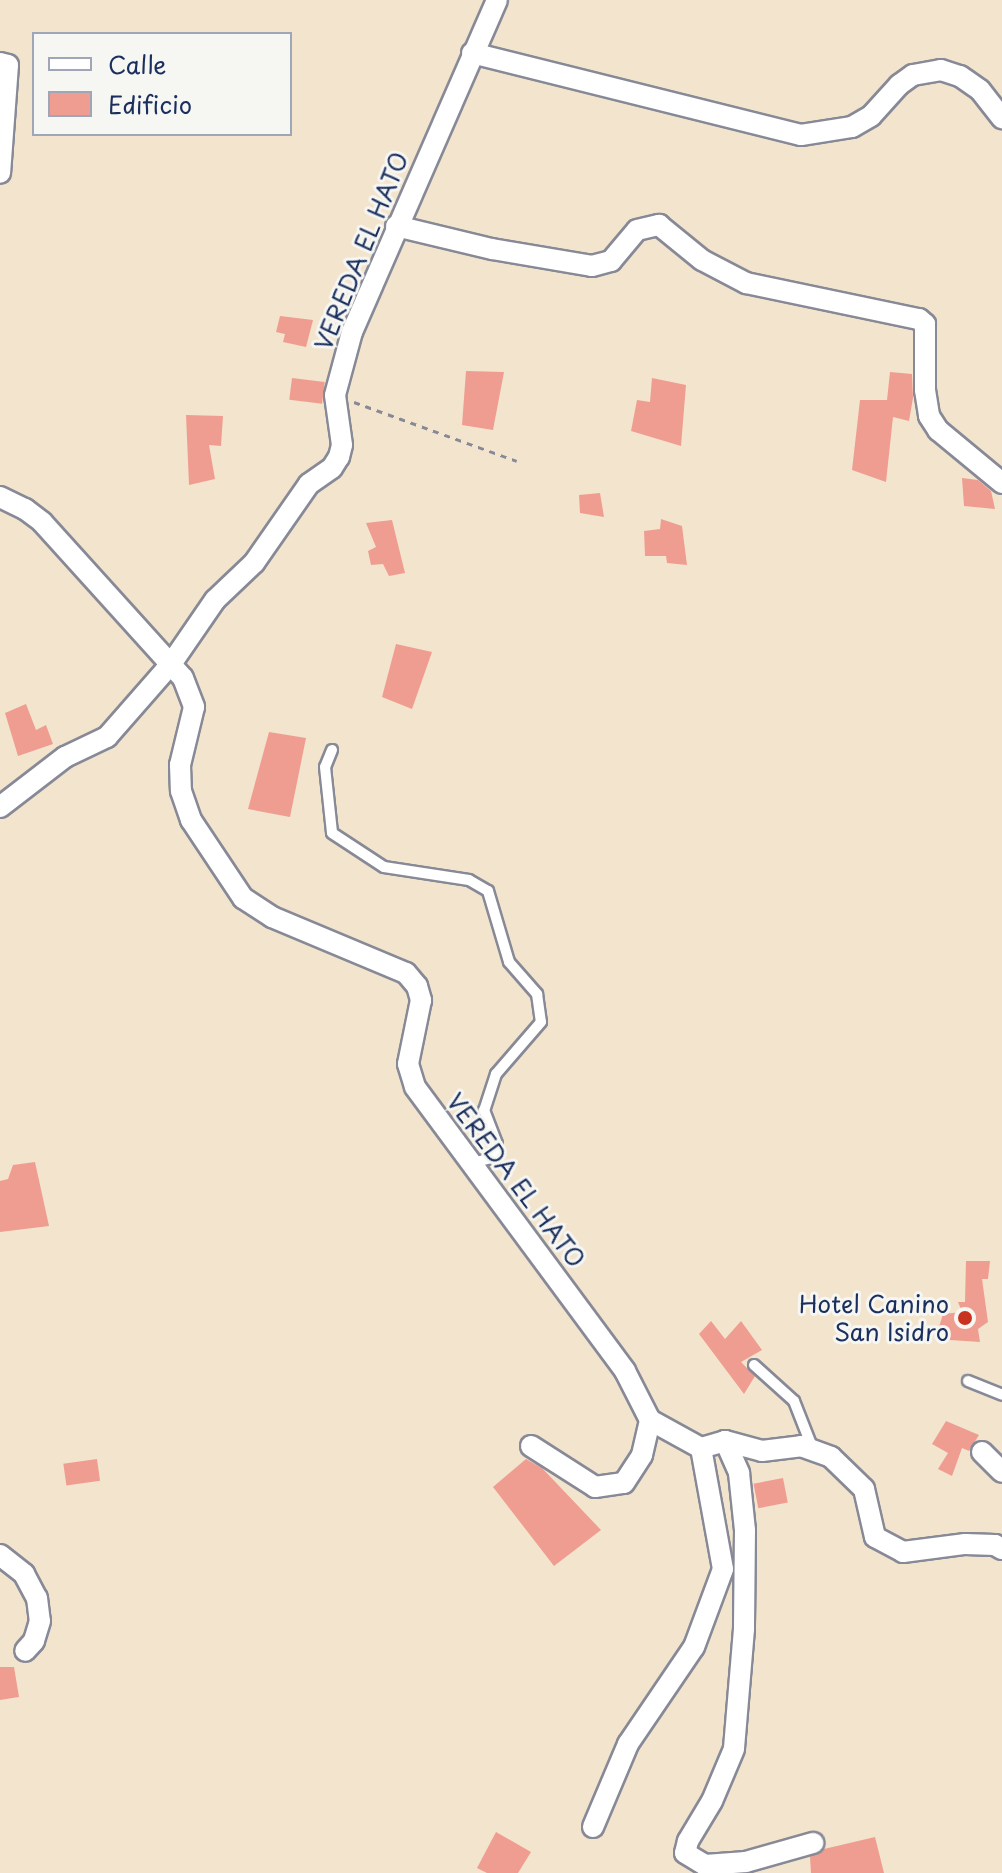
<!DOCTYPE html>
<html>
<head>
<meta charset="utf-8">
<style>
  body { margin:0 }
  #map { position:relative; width:1002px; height:1873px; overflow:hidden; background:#f3e4ce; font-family:"Playpen Sans",sans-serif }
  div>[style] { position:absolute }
  .building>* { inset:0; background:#ef9d91; transform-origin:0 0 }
  .path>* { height:3px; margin-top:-1.5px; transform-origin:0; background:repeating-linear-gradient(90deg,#878a96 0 6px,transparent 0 12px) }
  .roads { filter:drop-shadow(2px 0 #878a96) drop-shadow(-2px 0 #878a96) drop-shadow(0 2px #878a96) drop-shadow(0 -2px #878a96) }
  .lane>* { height:10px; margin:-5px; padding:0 5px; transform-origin:5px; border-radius:5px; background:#fff }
  .street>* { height:20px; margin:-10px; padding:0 10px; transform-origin:10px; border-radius:10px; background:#fff }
  .dots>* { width:22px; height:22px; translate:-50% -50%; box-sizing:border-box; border:4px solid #f6f6f2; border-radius:50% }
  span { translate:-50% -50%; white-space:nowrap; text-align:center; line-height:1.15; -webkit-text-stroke:6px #f6f6f2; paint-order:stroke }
  .street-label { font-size:24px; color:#1b2f5e }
  .poi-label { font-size:24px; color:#1b2f5e }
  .right { translate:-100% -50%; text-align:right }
  .legend { position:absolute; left:32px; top:32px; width:260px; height:104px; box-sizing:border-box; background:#f6f6f2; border:2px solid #9ea6b7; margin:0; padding:10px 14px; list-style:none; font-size:24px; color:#1b2f5e }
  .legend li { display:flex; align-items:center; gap:16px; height:40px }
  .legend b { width:40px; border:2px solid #9ea6b7 }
</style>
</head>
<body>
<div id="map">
  <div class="building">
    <div style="clip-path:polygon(280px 316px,313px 320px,306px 347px,283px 342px,285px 334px,276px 332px)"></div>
    <div style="clip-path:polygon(466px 371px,504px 372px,493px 430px,462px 425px)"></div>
    <div style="clip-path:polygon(890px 372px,912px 374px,913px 398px,909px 421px,893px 417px,886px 482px,852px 470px,860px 400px,887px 400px)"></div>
    <div style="left:292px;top:378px;width:33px;height:22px;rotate:7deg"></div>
    <div style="clip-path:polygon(652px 378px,686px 385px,681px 446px,631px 431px,637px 400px,650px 402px)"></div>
    <div style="clip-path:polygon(186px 415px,223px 416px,221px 446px,209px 445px,215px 479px,189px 485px)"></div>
    <div style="clip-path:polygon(962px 478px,978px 480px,991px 491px,995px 509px,964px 506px)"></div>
    <div style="clip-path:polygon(600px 493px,604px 517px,580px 513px,579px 495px)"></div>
    <div style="clip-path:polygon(661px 519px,682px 526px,687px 565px,667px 563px,666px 556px,645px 556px,644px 531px,660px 529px)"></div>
    <div style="clip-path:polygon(392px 520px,405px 573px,389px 576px,383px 564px,371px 565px,368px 551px,376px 547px,366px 523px)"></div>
    <div style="clip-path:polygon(396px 644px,432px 652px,412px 709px,382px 697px)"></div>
    <div style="clip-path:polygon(26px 704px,36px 730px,46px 725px,53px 744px,18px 756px,5px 713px)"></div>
    <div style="clip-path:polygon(269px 732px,306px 738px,290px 817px,248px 809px)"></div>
    <div style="clip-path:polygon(35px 1162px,49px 1226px,0 1232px,0 1181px,8px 1179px,13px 1165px)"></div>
    <div style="clip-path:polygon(966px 1261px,990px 1261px,988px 1279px,982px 1279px,988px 1322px,978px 1329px,980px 1342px,950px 1340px,939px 1327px,943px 1314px,962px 1312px,958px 1302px,965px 1302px)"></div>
    <div style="clip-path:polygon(711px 1321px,725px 1339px,741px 1321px,762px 1350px,741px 1362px,755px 1376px,744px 1394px,699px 1334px)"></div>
    <div style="clip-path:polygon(946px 1421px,979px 1435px,969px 1451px,962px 1448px,952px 1476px,938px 1469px,948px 1453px,932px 1444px)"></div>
    <div style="left:97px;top:1459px;width:22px;height:34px;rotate:82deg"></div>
    <div style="clip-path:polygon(526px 1459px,542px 1468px,601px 1530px,554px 1566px,493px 1487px)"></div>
    <div style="left:783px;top:1478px;width:25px;height:30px;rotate:79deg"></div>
    <div style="clip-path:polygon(0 1667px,14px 1667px,19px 1697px,0 1700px)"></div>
    <div style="clip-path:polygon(496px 1832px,531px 1852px,518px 1873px,487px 1873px,477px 1868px)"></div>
    <div style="clip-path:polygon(875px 1837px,884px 1873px,811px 1873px,810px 1857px,824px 1849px)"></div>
  </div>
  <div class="path">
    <div style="left:354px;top:402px;width:173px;rotate:19.9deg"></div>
  </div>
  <div class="roads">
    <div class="lane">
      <div style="left:332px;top:750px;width:18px;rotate:112deg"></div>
      <div style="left:325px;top:767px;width:66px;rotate:83.9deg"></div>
      <div style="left:332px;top:833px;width:62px;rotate:33.2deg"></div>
      <div style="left:384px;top:867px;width:86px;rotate:8.7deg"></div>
      <div style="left:469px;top:880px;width:22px;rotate:30deg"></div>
      <div style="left:488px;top:891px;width:74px;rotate:73.5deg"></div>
      <div style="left:509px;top:962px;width:43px;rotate:48.8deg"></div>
      <div style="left:537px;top:994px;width:28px;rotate:82deg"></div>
      <div style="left:541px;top:1022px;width:69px;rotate:130.9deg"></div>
      <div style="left:496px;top:1074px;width:38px;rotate:108deg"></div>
      <div style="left:484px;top:1110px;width:36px;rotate:69deg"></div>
      <div style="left:497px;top:1144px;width:13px;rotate:99deg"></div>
      <div style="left:495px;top:1157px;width:24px;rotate:165deg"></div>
      <div style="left:754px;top:1365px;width:54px;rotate:42deg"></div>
      <div style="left:794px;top:1401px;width:49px;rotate:68.6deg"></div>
      <div style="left:968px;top:1381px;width:37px;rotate:22deg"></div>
    </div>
    <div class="street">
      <div style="left:472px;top:53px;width:339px;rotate:14deg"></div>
      <div style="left:801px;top:135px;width:52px;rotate:-8.9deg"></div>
      <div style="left:852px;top:127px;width:22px;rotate:-30deg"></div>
      <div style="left:871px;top:116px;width:42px;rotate:-47.9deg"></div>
      <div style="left:899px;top:85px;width:17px;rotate:-36deg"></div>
      <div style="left:913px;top:75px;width:28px;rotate:-10deg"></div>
      <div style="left:941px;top:70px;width:20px;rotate:18deg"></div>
      <div style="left:960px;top:76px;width:24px;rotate:35deg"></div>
      <div style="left:980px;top:90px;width:36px;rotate:52deg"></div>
      <div style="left:0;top:63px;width:8px;rotate:14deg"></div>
      <div style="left:8px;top:65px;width:108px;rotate:94.2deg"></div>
      <div style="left:396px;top:226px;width:99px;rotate:13.5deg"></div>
      <div style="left:492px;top:249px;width:101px;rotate:9.6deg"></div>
      <div style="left:592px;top:266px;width:20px;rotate:-15deg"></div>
      <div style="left:611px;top:261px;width:40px;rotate:-50deg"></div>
      <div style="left:637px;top:230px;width:23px;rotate:-13deg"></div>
      <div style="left:659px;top:225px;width:55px;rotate:39.1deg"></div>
      <div style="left:702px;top:260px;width:50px;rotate:27.6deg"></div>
      <div style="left:746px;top:283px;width:177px;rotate:11.8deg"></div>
      <div style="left:919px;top:319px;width:8px;rotate:40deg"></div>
      <div style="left:925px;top:324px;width:66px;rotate:90deg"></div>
      <div style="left:925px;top:390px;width:26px;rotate:81deg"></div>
      <div style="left:929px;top:416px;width:17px;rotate:57deg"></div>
      <div style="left:938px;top:430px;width:83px;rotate:39.6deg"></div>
      <div style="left:0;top:497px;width:28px;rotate:26deg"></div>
      <div style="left:25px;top:509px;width:21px;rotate:37deg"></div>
      <div style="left:42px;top:522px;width:210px;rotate:47.9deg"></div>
      <div style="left:183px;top:678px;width:31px;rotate:69deg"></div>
      <div style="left:194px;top:707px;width:60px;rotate:103.6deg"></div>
      <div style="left:180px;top:765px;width:26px;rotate:88deg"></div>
      <div style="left:181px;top:791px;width:31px;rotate:71deg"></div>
      <div style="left:191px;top:820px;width:94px;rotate:56.3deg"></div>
      <div style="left:243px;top:898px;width:35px;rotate:33deg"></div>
      <div style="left:272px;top:917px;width:145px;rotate:22.7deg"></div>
      <div style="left:406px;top:973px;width:17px;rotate:50deg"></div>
      <div style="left:417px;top:986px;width:15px;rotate:74deg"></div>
      <div style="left:421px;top:1000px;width:65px;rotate:101.5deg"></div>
      <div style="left:408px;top:1064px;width:24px;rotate:73deg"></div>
      <div style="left:415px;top:1087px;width:353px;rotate:53.5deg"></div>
      <div style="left:625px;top:1371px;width:55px;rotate:63deg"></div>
      <div style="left:650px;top:1420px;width:58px;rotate:28.8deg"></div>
      <div style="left:701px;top:1448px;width:25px;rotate:-16deg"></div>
      <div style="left:725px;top:1441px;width:38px;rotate:15deg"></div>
      <div style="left:762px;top:1451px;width:39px;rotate:-7deg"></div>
      <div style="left:801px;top:1446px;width:32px;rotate:20deg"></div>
      <div style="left:831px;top:1457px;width:46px;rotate:44.1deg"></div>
      <div style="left:864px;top:1489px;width:49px;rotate:77.1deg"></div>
      <div style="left:875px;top:1537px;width:32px;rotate:28deg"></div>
      <div style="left:903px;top:1552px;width:63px;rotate:-7.4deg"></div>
      <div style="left:965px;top:1544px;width:30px;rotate:2deg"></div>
      <div style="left:995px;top:1545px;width:8px;rotate:30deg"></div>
      <div style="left:0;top:807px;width:82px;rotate:-37.6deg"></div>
      <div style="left:65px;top:757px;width:47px;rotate:-25.5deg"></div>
      <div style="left:107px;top:737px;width:97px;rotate:-48.8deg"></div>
      <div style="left:171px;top:664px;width:78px;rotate:-55.5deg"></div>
      <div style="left:215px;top:600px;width:54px;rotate:-43.5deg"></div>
      <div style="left:254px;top:563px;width:96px;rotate:-55.2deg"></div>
      <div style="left:309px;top:484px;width:28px;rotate:-35deg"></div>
      <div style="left:332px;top:468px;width:13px;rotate:-58deg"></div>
      <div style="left:339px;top:457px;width:12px;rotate:-76deg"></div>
      <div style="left:342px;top:445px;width:50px;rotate:-98deg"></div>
      <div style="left:335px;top:395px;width:65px;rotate:-74.9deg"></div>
      <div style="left:352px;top:332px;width:362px;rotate:-66.4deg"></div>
      <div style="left:725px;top:1441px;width:35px;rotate:66deg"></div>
      <div style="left:739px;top:1473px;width:57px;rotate:84deg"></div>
      <div style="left:745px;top:1530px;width:99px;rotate:90.6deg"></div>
      <div style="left:744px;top:1629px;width:120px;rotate:94.8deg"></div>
      <div style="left:734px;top:1749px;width:56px;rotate:112.9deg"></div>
      <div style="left:712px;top:1801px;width:47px;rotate:121deg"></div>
      <div style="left:688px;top:1841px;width:12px;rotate:104deg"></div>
      <div style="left:685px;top:1853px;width:23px;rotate:31deg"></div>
      <div style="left:705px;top:1865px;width:41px;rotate:-4.2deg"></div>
      <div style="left:746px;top:1862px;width:70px;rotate:-15.8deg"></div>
      <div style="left:531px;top:1446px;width:76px;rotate:32.6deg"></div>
      <div style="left:595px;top:1487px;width:29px;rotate:-8deg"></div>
      <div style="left:624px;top:1483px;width:33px;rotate:-57deg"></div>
      <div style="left:642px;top:1455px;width:36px;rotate:-77deg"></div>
      <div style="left:982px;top:1452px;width:28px;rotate:45deg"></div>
      <div style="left:0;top:1555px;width:31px;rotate:38deg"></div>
      <div style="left:24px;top:1574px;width:27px;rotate:62deg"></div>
      <div style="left:37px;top:1598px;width:23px;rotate:83deg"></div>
      <div style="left:40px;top:1621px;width:21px;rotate:107deg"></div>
      <div style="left:34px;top:1641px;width:13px;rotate:132deg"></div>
      <div style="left:593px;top:1827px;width:90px;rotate:-67.1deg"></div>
      <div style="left:628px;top:1744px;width:117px;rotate:-55.8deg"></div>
      <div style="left:694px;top:1647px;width:83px;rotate:-69.6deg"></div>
      <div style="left:723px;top:1569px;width:123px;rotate:-100.3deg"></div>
    </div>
  </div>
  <div class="dots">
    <div style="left:965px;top:1318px;background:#c8321e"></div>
  </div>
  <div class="street-label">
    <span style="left:361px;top:251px;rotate:-68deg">VEREDA EL HATO</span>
    <span style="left:516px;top:1180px;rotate:53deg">VEREDA EL HATO</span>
  </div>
  <div class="poi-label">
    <span class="right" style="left:949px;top:1318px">Hotel Canino<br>San Isidro</span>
  </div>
  <ul class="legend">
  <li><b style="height:10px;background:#fff"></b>Calle</li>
  <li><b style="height:22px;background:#ef9d91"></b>Edificio</li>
  </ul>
</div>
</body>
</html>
